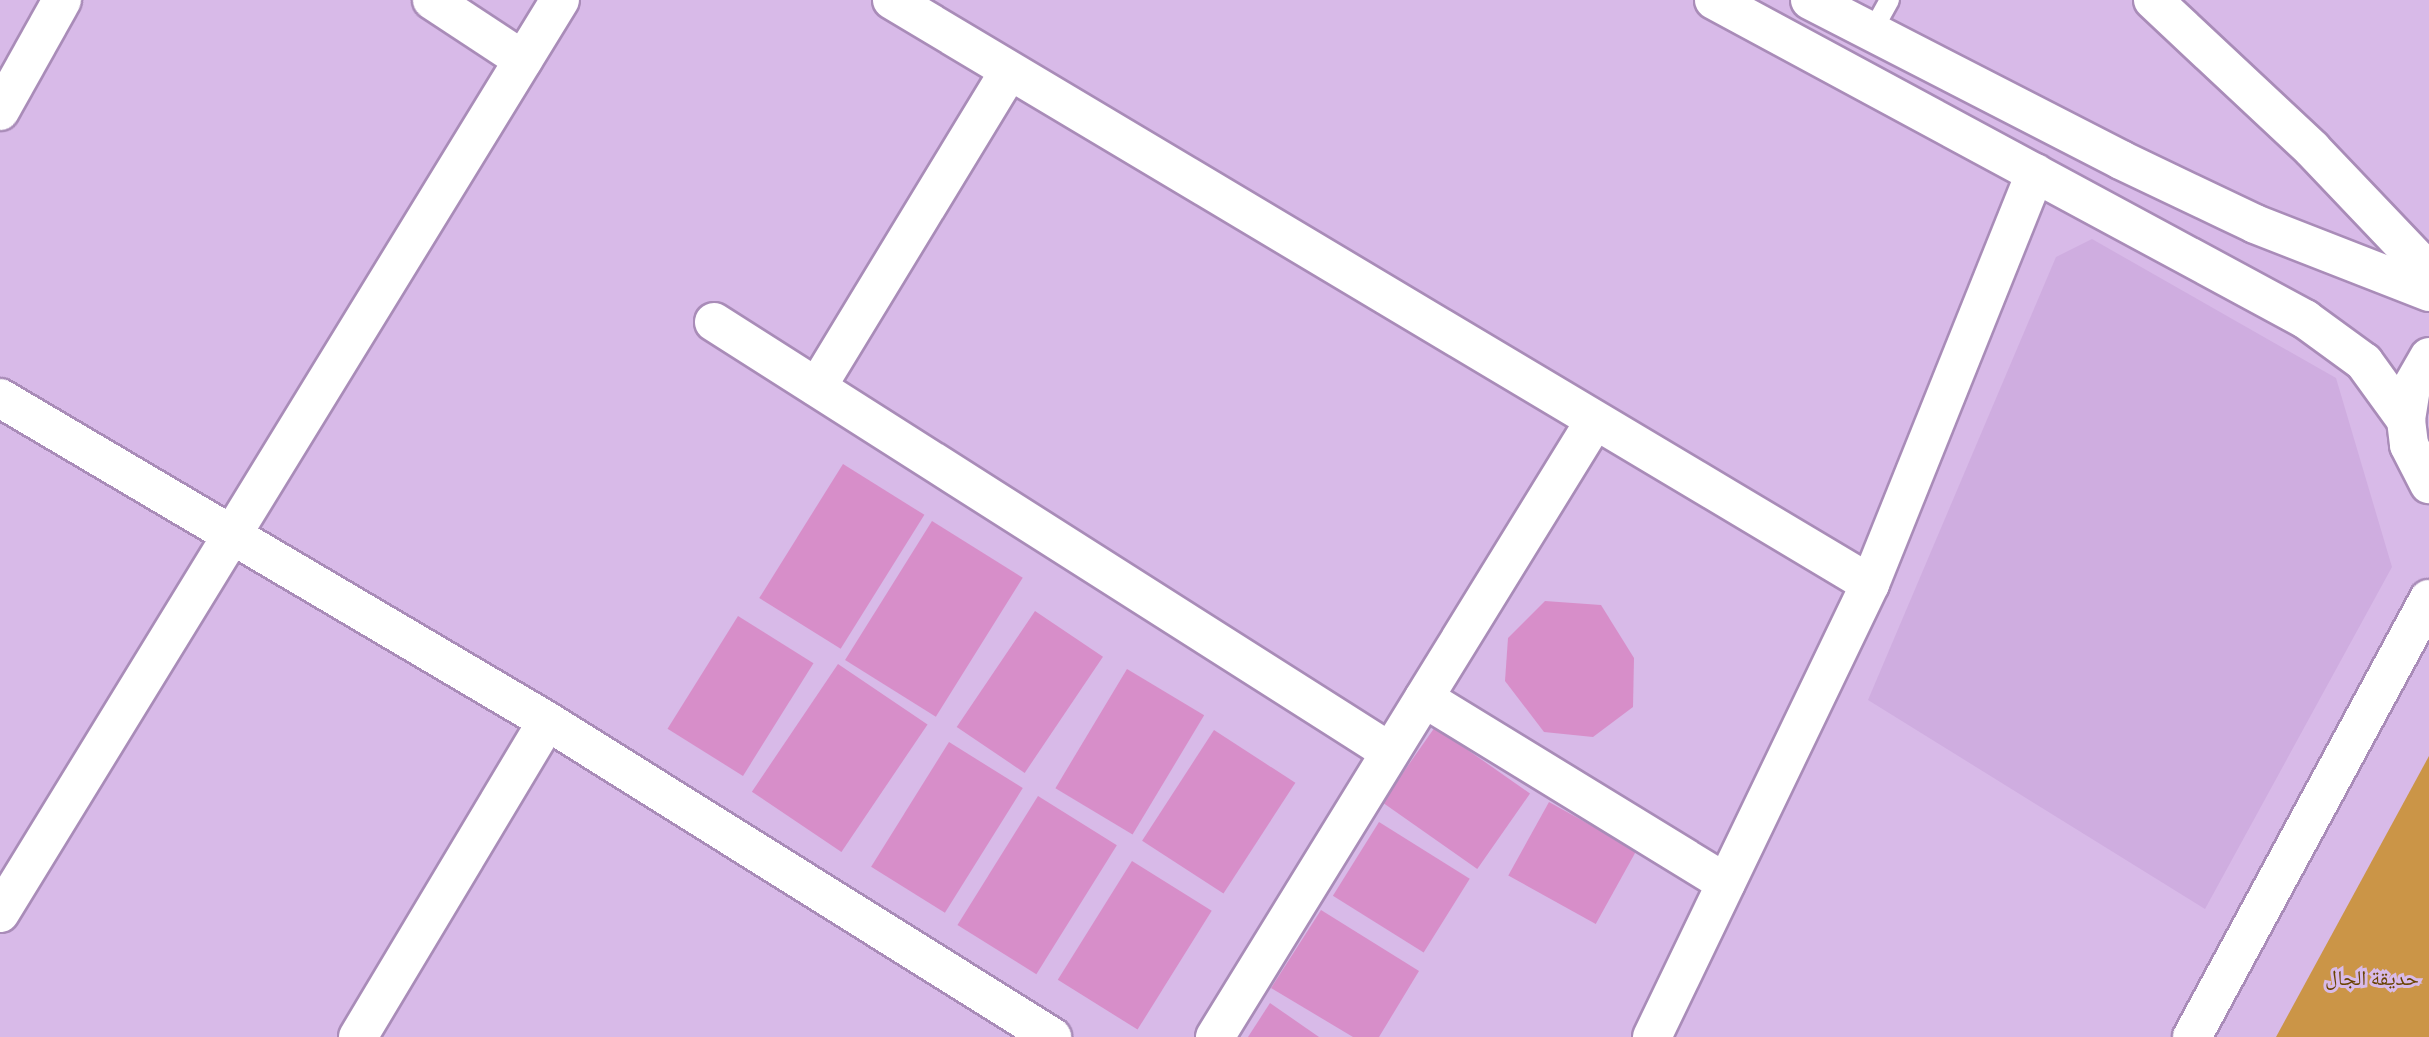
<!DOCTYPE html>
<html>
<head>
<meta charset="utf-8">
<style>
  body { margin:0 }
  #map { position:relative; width:2429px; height:1037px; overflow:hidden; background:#d8bae8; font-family:"PT Sans Narrow","Noto Naskh Arabic",sans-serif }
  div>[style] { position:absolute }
  .built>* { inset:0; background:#cfade0 }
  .green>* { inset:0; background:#cb9547 }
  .building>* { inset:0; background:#d78ec9; transform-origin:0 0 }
  .roads { filter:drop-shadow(2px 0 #a98cb8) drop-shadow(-2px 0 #a98cb8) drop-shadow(0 2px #a98cb8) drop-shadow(0 -2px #a98cb8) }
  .lane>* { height:19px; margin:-9.5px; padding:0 9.5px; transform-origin:9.5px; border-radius:9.5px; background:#fff }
  .street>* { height:38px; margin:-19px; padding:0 19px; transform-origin:19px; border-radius:19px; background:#fff }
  span { translate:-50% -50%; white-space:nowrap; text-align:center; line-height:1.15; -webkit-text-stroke:6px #d8bae8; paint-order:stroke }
  .park-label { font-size:21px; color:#684200 }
</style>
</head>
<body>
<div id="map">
  <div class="built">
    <div style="clip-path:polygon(2092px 239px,2336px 378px,2392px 567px,2205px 909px,1868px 700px,2056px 257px)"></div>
  </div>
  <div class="green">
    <div style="clip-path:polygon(2429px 756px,2429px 1037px,2276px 1037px)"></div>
  </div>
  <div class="building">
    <div style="left:843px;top:464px;width:96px;height:158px;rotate:32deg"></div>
    <div style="left:932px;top:521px;width:107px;height:164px;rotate:32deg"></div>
    <div style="clip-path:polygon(1545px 601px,1601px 605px,1634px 658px,1633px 707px,1593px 737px,1544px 732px,1505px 681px,1508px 638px)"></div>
    <div style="left:1035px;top:611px;width:82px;height:140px;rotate:34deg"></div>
    <div style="left:738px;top:616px;width:89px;height:133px;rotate:32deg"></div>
    <div style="left:838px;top:664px;width:108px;height:154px;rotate:34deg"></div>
    <div style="left:1127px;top:669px;width:90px;height:139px;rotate:31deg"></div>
    <div style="left:1435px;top:727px;width:116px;height:92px;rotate:35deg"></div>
    <div style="left:1214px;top:730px;width:97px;height:132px;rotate:33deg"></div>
    <div style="left:949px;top:742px;width:87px;height:147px;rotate:32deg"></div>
    <div style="left:1038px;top:796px;width:93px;height:152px;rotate:32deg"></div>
    <div style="left:1549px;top:802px;width:100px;height:84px;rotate:29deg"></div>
    <div style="left:1379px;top:822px;width:107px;height:87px;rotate:32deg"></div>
    <div style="left:1132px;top:861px;width:94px;height:140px;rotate:32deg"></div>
    <div style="clip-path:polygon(1321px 910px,1419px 971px,1379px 1037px,1353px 1037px,1271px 988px)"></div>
    <div style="clip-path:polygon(1270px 1003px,1319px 1037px,1248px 1037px)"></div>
  </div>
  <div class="roads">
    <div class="lane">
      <div style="left:1871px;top:32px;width:37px;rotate:-61deg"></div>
    </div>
    <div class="street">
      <div style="left:432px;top:0;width:109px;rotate:33.4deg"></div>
      <div style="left:892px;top:0;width:1139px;rotate:30.84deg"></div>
      <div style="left:1714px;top:0;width:672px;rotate:28.36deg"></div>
      <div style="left:2305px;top:319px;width:73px;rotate:36.1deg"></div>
      <div style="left:2364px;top:362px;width:72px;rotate:54.1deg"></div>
      <div style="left:1810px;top:0;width:350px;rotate:27.2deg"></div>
      <div style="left:2121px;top:160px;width:148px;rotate:25.5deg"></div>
      <div style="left:2255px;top:224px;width:187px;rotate:21.3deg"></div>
      <div style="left:2153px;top:0;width:218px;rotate:43.1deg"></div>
      <div style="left:2312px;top:149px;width:170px;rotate:46.4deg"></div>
      <div style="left:0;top:111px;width:127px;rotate:-60.8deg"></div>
      <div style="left:714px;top:322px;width:801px;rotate:32.46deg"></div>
      <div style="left:2429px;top:357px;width:36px;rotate:120deg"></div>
      <div style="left:2411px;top:388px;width:32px;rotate:99deg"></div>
      <div style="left:2406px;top:420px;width:25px;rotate:83deg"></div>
      <div style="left:2409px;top:445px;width:44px;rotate:62.9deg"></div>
      <div style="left:817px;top:387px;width:366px;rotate:-58.7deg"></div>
      <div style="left:0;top:398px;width:635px;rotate:30.56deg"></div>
      <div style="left:547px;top:721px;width:596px;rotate:32.04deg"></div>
      <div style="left:1424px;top:698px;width:354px;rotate:31.5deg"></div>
      <div style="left:0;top:913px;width:1071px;rotate:-58.48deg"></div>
      <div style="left:358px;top:1037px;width:368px;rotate:-59.1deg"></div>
      <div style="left:1215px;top:1037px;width:722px;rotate:-58.36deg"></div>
      <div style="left:1652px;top:1037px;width:503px;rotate:-64.3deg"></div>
      <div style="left:1870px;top:584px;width:443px;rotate:-68.1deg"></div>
      <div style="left:2192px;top:1037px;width:498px;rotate:-61.6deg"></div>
    </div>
  </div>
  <div class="park-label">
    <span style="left:2372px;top:978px">حديقة الجال</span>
  </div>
</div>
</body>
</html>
